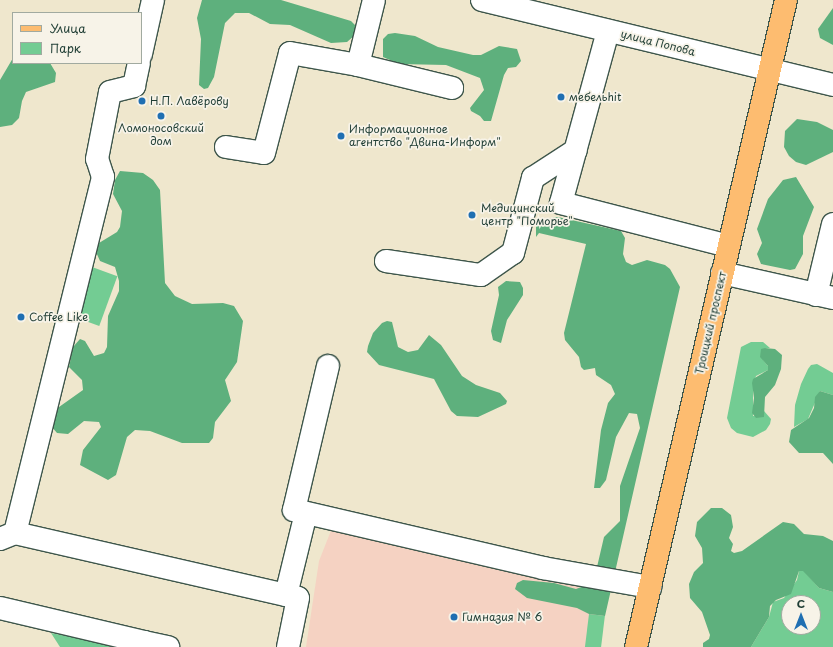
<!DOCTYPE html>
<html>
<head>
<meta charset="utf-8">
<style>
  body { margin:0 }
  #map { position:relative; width:833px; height:647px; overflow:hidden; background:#efe7cd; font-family:"Playpen Sans",sans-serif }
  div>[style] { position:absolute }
  .built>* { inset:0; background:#f5d2c2 }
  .green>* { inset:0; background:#73cc93; transform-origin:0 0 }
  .forest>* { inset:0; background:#5eb07d }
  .roads { filter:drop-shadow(1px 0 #3e564b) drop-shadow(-1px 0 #3e564b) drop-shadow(0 1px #3e564b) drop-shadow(0 -1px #3e564b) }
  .minor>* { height:22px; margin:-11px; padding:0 11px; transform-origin:11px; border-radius:11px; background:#fff }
  .major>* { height:22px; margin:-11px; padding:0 11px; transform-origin:11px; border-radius:11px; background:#fdbc70 }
  .dots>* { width:11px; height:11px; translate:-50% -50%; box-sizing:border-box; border:2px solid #f7f3e8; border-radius:50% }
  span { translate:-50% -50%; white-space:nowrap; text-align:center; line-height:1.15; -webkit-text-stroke:3.5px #f7f3e8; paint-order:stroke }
  .street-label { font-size:11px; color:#1f3d34 }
  .poi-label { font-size:11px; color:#1f3d34 }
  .left { translate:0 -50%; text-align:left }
  .legend { position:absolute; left:12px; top:12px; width:130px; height:52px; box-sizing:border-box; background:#f7f3e8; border:1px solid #a1aaa0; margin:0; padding:5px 7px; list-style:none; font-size:12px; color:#1f3d34 }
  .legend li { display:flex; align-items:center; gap:8px; height:20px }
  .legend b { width:20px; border:1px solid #a1aaa0 }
  .north { position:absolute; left:781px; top:595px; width:40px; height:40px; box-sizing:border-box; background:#f7f3e8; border:1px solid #a1aaa0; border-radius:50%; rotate:0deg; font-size:11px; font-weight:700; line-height:16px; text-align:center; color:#1f3d34 }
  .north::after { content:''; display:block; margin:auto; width:14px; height:18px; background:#1f6fb2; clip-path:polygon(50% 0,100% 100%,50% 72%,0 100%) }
</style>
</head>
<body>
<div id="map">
  <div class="built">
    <div style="clip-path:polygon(332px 528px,605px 586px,591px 647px,306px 647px,319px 561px)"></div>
  </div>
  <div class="green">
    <div style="left:92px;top:267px;width:27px;height:53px;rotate:20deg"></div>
    <div style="clip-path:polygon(751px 342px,763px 342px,770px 348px,765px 348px,763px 360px,768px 366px,768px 370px,756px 376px,753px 386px,753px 416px,764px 416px,764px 411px,771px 419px,770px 424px,766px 430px,753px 437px,737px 433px,731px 428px,727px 418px,741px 347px)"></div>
    <div style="clip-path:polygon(817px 364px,833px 373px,833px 395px,820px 391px,808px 419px,794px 427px,795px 405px,801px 384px,808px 369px,811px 365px)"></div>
    <div style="clip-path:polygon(evenodd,803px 570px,819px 588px,833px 592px,833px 647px,751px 647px,769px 617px,773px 602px,784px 598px,797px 580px,799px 571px,803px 570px,789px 603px,813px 603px,813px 627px,789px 627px,789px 603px)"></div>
    <div style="left:589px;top:614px;width:16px;height:34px;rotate:7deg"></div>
    <div style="clip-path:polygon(51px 633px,118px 646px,118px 647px,60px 647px)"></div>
  </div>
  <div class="forest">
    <div style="clip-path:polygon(202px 0,281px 0,351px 21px,357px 27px,355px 35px,347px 42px,331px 43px,290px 25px,270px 24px,249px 13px,235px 13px,225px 23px,214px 77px,208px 88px,204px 89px,199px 85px,201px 39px,197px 18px)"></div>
    <div style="clip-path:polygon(833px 8px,833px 45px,820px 38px,818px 29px)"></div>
    <div style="clip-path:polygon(395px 33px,415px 36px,438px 47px,473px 55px,481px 55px,499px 46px,517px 49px,521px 61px,516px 67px,508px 68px,504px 75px,491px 121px,484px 121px,480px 116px,471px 111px,470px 108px,484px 90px,480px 78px,446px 65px,399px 64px,383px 57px,383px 39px,388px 34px)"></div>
    <div style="clip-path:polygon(13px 58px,13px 63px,50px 63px,56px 73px,55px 82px,26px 92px,22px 101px,19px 118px,12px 125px,0 127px,0 80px)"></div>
    <div style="clip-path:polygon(797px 119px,817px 122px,833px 130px,833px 152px,806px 165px,796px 162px,789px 156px,784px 147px,785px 131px)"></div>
    <div style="clip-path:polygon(120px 171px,143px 173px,153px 180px,160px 190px,165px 283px,175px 296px,192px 304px,223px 303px,234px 306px,243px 321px,237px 362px,225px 380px,231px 401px,215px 422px,213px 438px,209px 443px,182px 443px,150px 431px,135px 430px,127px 437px,116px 475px,108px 480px,80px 465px,83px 450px,101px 427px,99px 422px,84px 421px,68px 434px,57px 433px,51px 426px,52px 412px,83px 390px,82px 380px,69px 367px,73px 347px,80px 339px,85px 341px,94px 356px,104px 353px,107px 347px,108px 316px,119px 291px,119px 281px,115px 267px,100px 261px,96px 252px,99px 243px,117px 232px,120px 227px,122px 211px,113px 194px,115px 180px)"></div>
    <div style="clip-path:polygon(796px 177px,814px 207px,803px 236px,803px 254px,795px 269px,790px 270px,761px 264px,757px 254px,762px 243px,757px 229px,768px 199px,783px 180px)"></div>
    <div style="clip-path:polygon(558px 217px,621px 231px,625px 238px,623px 254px,626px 262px,632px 265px,647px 260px,665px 265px,670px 269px,680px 287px,605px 616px,589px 614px,577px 608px,527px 598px,515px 589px,517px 583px,523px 580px,554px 583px,576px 589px,589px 584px,597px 567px,604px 537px,620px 521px,620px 486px,640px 428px,637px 414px,629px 413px,616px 437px,606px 480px,600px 488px,594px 488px,601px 430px,608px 403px,615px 394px,611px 385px,596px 375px,595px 368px,584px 370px,581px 367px,579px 357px,565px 340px,564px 333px,586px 244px,539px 233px,536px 237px,536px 226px,539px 220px)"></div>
    <div style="clip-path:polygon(506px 281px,520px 282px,523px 288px,523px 295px,507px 320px,501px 343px,493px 340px,491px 331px,499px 295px,498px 287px)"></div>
    <div style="clip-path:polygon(387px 321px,392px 322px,398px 347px,408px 352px,418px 350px,429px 335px,441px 345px,462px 376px,476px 385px,500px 393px,507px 401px,506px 404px,478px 417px,457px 416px,451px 411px,434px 379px,379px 365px,367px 352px,368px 346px,373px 333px,382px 323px)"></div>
    <div style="clip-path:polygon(765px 348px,775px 349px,782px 355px,781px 369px,775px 385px,765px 397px,764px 417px,756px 418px,752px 413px,754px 398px,752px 383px,753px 379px,768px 370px,768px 366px,760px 357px,761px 349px)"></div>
    <div style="clip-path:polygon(820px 391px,833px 395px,833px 464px,823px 453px,799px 453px,789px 442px,791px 430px,809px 418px,814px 408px,815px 397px)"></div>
    <div style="clip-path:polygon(711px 508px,722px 508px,731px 515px,733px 527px,729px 538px,733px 544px,731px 551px,734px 553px,742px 551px,783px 522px,794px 524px,804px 534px,823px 536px,833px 541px,833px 592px,819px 588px,803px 571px,799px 571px,791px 594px,776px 600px,770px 606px,769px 617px,751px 647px,703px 647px,703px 643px,709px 639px,710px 635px,702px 612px,690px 598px,689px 584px,694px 572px,703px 563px,702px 548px,695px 536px,697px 522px)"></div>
  </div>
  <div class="roads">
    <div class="minor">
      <div style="left:482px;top:0;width:361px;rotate:13.6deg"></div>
      <div style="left:608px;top:31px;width:178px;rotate:105.3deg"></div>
      <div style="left:561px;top:203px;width:173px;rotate:14.4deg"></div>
      <div style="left:141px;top:54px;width:55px;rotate:-77.5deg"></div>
      <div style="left:358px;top:65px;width:67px;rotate:-76.2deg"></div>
      <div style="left:226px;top:147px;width:38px;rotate:9deg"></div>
      <div style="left:264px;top:153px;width:103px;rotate:-75.4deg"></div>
      <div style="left:290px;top:53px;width:69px;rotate:10deg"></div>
      <div style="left:358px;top:65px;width:97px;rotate:13.7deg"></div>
      <div style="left:386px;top:261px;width:96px;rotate:8.4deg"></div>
      <div style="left:481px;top:275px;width:39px;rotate:-35deg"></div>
      <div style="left:513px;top:253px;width:78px;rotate:-75.1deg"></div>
      <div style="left:533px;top:178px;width:51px;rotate:-33.1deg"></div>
      <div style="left:722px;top:273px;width:114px;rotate:12.7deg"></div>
      <div style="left:816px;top:295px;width:73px;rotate:-76.5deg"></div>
      <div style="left:328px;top:366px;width:148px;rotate:103.3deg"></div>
      <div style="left:294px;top:510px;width:256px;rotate:13.1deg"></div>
      <div style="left:543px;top:568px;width:109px;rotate:10.1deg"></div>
      <div style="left:15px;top:533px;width:290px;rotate:12.9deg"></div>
      <div style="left:298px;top:598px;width:50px;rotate:101.5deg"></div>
      <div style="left:0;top:539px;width:16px;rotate:-22deg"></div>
      <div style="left:15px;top:533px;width:367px;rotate:-76.1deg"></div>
      <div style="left:103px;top:177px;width:19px;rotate:-108deg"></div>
      <div style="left:97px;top:159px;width:68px;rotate:-79deg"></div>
      <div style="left:110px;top:92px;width:25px;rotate:-14deg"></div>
      <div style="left:134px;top:86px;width:24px;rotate:-78deg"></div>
      <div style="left:286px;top:595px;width:84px;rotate:-76.3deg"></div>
      <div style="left:0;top:608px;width:148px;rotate:13.3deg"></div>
      <div style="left:144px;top:642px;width:5px;rotate:101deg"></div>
      <div style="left:144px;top:642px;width:25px;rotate:12deg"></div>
    </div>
    <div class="major">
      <div style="left:636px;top:647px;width:664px;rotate:-76.95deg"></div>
    </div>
  </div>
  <div class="dots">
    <div style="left:561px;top:97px;background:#1f6fb2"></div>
    <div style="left:142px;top:101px;background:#1f6fb2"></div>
    <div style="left:161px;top:116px;background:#1f6fb2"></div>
    <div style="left:341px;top:136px;background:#1f6fb2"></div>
    <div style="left:472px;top:215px;background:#1f6fb2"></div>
    <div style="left:21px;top:317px;background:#1f6fb2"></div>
    <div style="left:454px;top:617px;background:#1f6fb2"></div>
  </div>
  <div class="street-label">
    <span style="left:658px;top:43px;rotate:14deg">улица Попова</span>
    <span style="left:711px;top:323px;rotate:-77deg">Троицкий проспект</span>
  </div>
  <div class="poi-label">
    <span class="left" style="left:569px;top:97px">мебельhit</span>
    <span class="left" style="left:150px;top:101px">Н.П. Лавёрову</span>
    <span style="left:161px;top:135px">Ломоносовский<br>дом</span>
    <span class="left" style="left:349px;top:136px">Информационное<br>агентство "Двина-Информ"</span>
    <span class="left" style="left:481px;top:215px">Медицинский<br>центр "Поморье"</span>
    <span class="left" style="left:29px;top:317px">Coffee Like</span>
    <span class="left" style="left:462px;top:617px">Гимназия № 6</span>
  </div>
  <ul class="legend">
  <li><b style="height:5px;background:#fdbc70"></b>Улица</li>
  <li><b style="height:11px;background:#73cc93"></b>Парк</li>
  </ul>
  <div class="north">С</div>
</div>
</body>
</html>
